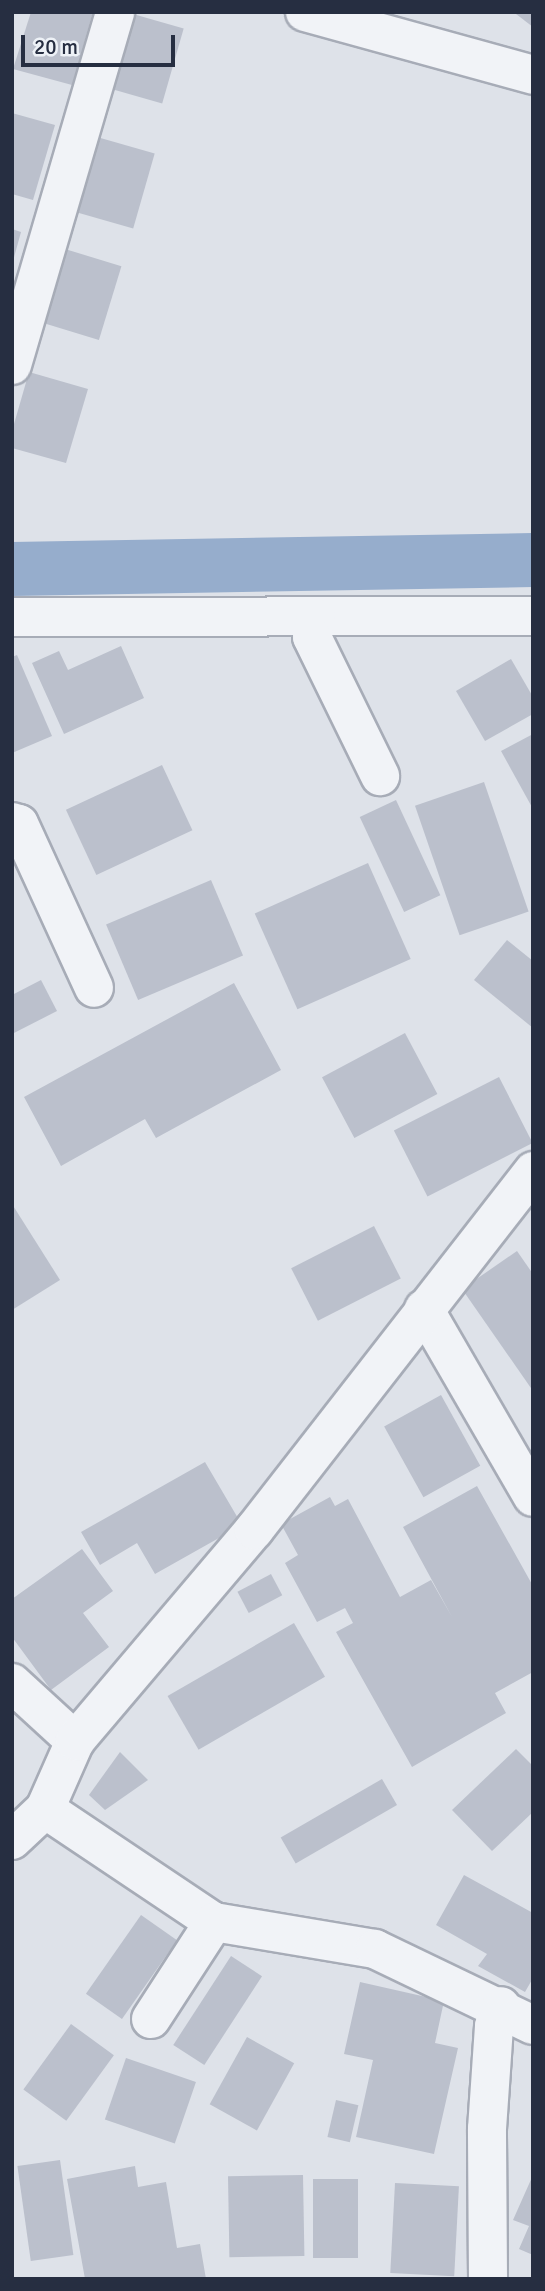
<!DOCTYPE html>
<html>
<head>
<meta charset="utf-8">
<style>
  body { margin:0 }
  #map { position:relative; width:545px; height:2291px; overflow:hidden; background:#dee2e9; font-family:Signika,sans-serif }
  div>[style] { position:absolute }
  .canal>* { height:54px; margin:-27px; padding:0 27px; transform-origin:27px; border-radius:27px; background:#96adcc }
  .building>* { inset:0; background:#bbc0cc; transform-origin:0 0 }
  .roads { filter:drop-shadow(2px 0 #a7acb7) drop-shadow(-2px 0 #a7acb7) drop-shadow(0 2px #a7acb7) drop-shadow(0 -2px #a7acb7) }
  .street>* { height:38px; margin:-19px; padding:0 19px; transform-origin:19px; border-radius:19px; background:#f1f3f7 }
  span { translate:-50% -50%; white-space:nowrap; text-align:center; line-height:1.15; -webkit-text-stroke:7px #edf1f6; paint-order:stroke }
  .frame { position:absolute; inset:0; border:14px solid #262e41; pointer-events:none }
  .scale { position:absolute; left:21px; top:35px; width:154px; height:32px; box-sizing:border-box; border:4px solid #262e41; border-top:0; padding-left:9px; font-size:21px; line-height:24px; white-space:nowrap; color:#262e41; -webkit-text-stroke:5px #edf1f6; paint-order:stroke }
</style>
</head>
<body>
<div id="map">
  <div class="canal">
    <div style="left:12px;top:569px;width:521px;rotate:-0.99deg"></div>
  </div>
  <div class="building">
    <div style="clip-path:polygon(31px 12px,93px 12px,72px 85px,13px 69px)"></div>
    <div style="left:126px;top:12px;width:60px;height:78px;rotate:16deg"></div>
    <div style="clip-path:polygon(517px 12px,533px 12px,533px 27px,516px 14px)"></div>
    <div style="clip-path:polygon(12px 113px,55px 125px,33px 200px,12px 194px)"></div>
    <div style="left:97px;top:137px;width:60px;height:78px;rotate:16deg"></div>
    <div style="clip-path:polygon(12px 229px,21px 232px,13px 261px,12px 261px)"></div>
    <div style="left:65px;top:249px;width:59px;height:77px;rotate:17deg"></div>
    <div style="clip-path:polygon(29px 372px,88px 389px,66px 463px,12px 448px,12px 431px)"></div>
    <div style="clip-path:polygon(121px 646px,144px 698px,64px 734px,32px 663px,59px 651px,68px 670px)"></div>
    <div style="clip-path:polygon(17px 655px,52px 736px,12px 753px,12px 657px)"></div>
    <div style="clip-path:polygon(511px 659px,533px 697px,533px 714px,485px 741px,456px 691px)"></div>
    <div style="clip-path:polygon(533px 734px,533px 809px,501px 751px)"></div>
    <div style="left:162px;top:765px;width:72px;height:106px;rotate:65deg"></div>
    <div style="left:484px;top:782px;width:137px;height:73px;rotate:71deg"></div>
    <div style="left:396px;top:800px;width:105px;height:40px;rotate:65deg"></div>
    <div style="left:368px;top:863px;width:105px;height:124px;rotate:66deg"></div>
    <div style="left:211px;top:880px;width:82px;height:114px;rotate:67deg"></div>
    <div style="clip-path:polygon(507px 940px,533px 961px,533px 1028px,474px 980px)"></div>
    <div style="clip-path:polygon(41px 980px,57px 1011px,12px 1034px,12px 995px)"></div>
    <div style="clip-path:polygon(234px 983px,281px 1070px,156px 1138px,145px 1119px,61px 1166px,24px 1097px)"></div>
    <div style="left:405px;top:1033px;width:69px;height:94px;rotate:62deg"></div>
    <div style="left:499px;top:1077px;width:74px;height:118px;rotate:63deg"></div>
    <div style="clip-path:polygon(12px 1204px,60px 1280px,12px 1310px)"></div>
    <div style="left:374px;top:1226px;width:59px;height:93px;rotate:63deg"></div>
    <div style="clip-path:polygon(517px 1251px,533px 1274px,533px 1391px,462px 1289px)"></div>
    <div style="left:441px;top:1395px;width:81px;height:65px;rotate:61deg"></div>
    <div style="clip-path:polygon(205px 1462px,242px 1525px,155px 1574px,137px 1543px,100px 1565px,81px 1532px)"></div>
    <div style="clip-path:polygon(477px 1486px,533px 1586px,533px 1672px,495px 1693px,506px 1713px,412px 1767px,336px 1632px,353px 1623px,345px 1608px,317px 1622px,285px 1563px,298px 1555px,281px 1524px,330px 1497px,335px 1506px,348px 1499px,400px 1597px,431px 1580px,452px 1617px,403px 1527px)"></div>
    <div style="clip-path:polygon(82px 1549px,113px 1591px,83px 1613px,109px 1647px,51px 1690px,12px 1637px,12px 1599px)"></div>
    <div style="left:271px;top:1574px;width:24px;height:38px;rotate:62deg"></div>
    <div style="left:294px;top:1623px;width:62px;height:146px;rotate:60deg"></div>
    <div style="clip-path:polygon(516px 1749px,533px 1766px,533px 1812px,492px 1851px,452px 1810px)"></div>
    <div style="clip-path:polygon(120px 1752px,148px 1780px,105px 1810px,89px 1795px)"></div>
    <div style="left:382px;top:1779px;width:30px;height:117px;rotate:60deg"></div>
    <div style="clip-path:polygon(464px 1875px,533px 1913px,533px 1978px,525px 1992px,478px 1966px,487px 1954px,436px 1925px)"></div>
    <div style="left:141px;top:1915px;width:44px;height:96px;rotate:35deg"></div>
    <div style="left:231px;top:1956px;width:37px;height:106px;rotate:33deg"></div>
    <div style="clip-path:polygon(360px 1982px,444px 2001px,435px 2043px,458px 2048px,434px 2154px,356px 2137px,373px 2060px,344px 2054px)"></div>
    <div style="left:71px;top:2024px;width:53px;height:81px;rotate:36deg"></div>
    <div style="left:247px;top:2037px;width:54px;height:77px;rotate:29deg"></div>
    <div style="left:126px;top:2058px;width:74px;height:65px;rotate:19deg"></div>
    <div style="left:336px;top:2100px;width:23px;height:38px;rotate:13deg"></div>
    <div style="left:60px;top:2160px;width:96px;height:43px;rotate:82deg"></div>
    <div style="clip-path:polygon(135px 2166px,138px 2187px,166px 2182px,177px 2248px,200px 2244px,206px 2279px,85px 2279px,67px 2179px)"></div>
    <div style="left:303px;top:2175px;width:81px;height:75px;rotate:89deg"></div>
    <div style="clip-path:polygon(533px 2175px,533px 2255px,519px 2249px,529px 2226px,513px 2220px)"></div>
    <div style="left:313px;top:2179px;width:45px;height:79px"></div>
    <div style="left:395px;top:2183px;width:64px;height:90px;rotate:3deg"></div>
  </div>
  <div class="roads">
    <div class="street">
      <div style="left:305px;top:12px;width:237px;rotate:15.4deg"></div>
      <div style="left:12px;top:365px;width:368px;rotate:-73.7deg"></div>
      <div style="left:12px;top:617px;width:521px;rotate:-0.11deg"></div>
      <div style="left:316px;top:618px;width:19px;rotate:102deg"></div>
      <div style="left:312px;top:637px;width:155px;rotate:63.9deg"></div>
      <div style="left:12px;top:822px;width:7px;rotate:16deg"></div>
      <div style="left:19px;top:824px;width:180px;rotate:65.4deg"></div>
      <div style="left:424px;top:1309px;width:217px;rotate:59.9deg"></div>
      <div style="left:12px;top:1683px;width:86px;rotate:42.6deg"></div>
      <div style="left:45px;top:1809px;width:203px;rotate:33.8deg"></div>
      <div style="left:214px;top:1922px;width:163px;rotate:9.5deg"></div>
      <div style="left:375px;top:1949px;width:175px;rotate:25.7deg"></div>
      <div style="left:12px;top:1840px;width:45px;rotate:-43.2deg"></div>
      <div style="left:45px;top:1809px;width:74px;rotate:-66.2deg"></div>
      <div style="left:75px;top:1741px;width:277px;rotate:-49.7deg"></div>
      <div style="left:254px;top:1530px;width:455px;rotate:-52.1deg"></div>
      <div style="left:151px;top:2019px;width:116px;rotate:-57deg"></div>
      <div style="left:488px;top:2279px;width:150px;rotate:-90.4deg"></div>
      <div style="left:487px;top:2129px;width:103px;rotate:-86.1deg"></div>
      <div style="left:494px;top:2026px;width:21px;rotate:-71deg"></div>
    </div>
  </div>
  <div class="frame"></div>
  <div class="scale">20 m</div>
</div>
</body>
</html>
